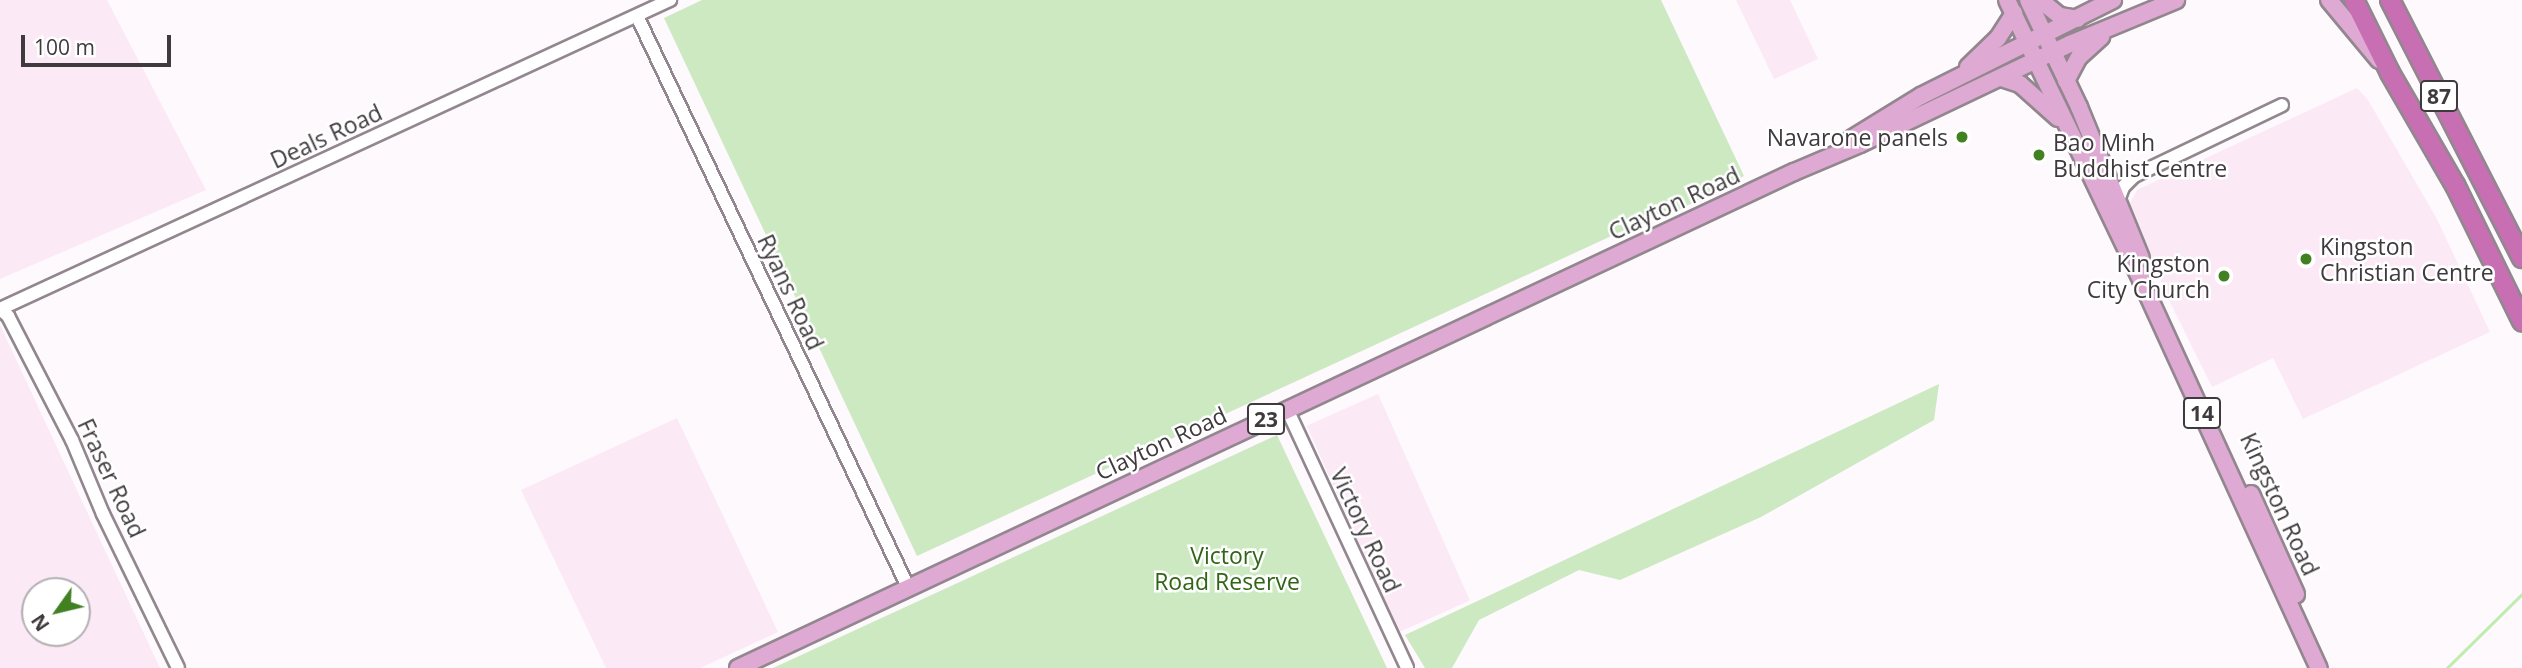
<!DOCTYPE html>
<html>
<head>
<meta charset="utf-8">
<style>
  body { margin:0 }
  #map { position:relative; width:2522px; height:668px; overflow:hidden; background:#fef9fc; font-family:"Open Sans",sans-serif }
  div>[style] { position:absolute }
  .built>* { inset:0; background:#fce9f6; transform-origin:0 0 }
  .green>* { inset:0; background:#cce9c2 }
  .stream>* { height:2.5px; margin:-1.25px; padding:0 1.25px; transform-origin:1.25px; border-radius:1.25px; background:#bfecaf }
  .roads { filter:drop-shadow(2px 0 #92878e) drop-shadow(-2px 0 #92878e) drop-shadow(0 2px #92878e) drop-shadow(0 -2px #92878e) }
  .minor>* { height:12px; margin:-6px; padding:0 6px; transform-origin:6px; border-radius:6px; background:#fff }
  .major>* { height:16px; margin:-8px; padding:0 8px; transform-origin:8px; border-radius:8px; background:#dea9d2 }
  .highway>* { height:18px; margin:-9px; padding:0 9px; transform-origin:9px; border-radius:9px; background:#c86fb4 }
  .dots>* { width:19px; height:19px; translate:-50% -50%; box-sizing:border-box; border:4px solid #fff; border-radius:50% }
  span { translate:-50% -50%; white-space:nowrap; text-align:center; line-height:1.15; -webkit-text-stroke:5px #fff; paint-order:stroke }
  .shield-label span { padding:2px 5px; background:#fff; border:2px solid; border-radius:5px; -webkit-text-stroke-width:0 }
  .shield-label { font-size:21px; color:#3f3a3d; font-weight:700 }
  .street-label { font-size:23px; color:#3f3a3d }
  .poi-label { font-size:23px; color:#3f3a3d }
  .right { translate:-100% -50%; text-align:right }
  .left { translate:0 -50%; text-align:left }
  .park-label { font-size:23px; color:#2f6515 }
  .north { position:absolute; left:21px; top:577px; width:70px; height:70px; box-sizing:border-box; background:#fff; border:2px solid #b2b0b1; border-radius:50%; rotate:236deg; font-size:19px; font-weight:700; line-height:28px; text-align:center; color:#3f3a3d }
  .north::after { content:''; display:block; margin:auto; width:24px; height:32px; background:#418122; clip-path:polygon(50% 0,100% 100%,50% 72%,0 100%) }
  .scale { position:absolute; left:21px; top:35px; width:150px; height:32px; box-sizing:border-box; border:4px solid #3f3a3d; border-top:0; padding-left:9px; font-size:21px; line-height:24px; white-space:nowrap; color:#3f3a3d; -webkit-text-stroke:5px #fff; paint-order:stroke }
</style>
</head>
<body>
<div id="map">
  <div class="built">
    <div style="clip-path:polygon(0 0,107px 0,206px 190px,0 279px)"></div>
    <div style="clip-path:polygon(1736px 0,1790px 0,1818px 59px,1774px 79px)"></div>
    <div style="clip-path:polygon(2357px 88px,2368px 100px,2437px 219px,2490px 332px,2303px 419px,2273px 358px,2212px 387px,2167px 296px,2129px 205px,2137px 190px)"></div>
    <div style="clip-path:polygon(evenodd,0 325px,75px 486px,160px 668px,0 668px,0 325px,35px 591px,77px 591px,77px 633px,35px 633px,35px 591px)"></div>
    <div style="left:1378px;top:394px;width:226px;height:78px;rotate:66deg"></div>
    <div style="clip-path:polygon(677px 418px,778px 632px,700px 668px,606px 668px,521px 490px)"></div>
  </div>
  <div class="green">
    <div style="clip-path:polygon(702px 0,1661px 0,1744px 176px,1673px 213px,1670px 209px,917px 556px,664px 18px)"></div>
    <div style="clip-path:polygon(1939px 384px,1934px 420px,1761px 517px,1620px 580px,1579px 570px,1479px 620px,1452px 668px,1425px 668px,1405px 635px)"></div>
    <div style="clip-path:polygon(1277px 435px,1387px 668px,773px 668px,964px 580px)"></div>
  </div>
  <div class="stream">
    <div style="left:2447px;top:668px;width:105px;rotate:-44.6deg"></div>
  </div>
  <div class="roads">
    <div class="minor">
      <div style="left:637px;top:16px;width:632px;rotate:64.61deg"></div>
      <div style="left:2117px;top:203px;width:17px;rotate:-69deg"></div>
      <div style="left:2123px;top:187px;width:16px;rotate:-45deg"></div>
      <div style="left:2134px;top:176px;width:164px;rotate:-25.6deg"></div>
      <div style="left:0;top:309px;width:738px;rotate:-24.76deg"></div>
      <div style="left:0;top:309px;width:11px;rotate:41deg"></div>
      <div style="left:8px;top:316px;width:140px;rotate:62.7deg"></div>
      <div style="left:72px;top:440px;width:80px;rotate:67.3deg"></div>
      <div style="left:103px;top:514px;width:171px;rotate:64deg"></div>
      <div style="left:1287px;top:409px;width:285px;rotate:65.1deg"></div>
    </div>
    <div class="major">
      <div style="left:2007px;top:0;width:310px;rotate:64.4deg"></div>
      <div style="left:2141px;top:280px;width:427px;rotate:65.4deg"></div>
      <div style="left:2028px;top:0;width:119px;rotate:64.5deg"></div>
      <div style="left:2079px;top:107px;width:163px;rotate:67.7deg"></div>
      <div style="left:2040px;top:0;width:26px;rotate:39deg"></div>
      <div style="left:2060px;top:16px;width:18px;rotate:9deg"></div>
      <div style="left:2329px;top:0;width:78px;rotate:50.2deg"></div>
      <div style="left:1968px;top:67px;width:42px;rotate:-44deg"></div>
      <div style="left:1998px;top:38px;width:30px;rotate:-57deg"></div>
      <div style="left:2001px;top:78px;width:20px;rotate:18deg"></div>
      <div style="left:2020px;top:84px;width:51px;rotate:41.8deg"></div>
      <div style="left:2066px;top:81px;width:27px;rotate:-62deg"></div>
      <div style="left:2079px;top:57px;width:30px;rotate:-42deg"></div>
      <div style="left:1851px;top:139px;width:82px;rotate:-31.6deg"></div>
      <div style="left:1921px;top:96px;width:215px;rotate:-26.6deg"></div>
      <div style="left:2251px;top:494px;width:110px;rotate:65.8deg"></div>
      <div style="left:738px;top:668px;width:1167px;rotate:-25.16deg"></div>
      <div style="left:1794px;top:172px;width:72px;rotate:-23deg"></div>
      <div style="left:1860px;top:144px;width:233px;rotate:-25.5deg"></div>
      <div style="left:2070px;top:44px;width:115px;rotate:-22.5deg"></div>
    </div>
    <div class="highway">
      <div style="left:2354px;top:0;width:81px;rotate:63.7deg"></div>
      <div style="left:2390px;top:73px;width:129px;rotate:59.9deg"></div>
      <div style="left:2455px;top:185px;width:152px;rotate:63.8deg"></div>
      <div style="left:2390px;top:0;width:290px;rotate:62.9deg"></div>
    </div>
  </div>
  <div class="dots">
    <div style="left:1962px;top:137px;background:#418122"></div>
    <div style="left:2039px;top:155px;background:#418122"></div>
    <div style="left:2306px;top:259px;background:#418122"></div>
    <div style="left:2224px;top:276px;background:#418122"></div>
  </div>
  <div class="shield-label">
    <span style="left:2439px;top:96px">87</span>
    <span style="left:2202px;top:413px">14</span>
    <span style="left:1266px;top:419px">23</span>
  </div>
  <div class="street-label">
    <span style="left:326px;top:136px;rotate:-25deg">Deals Road</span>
    <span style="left:1674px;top:203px;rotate:-25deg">Clayton Road</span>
    <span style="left:791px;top:292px;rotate:65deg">Ryans Road</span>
    <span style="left:1161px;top:443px;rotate:-25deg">Clayton Road</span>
    <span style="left:112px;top:478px;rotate:65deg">Fraser Road</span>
    <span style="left:2280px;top:504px;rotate:65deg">Kingston Road</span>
    <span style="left:1366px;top:530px;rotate:65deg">Victory Road</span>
  </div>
  <div class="poi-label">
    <span class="right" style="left:1948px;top:137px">Navarone panels</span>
    <span class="left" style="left:2053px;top:155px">Bao Minh<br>Buddhist Centre</span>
    <span class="left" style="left:2320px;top:259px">Kingston<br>Christian Centre</span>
    <span class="right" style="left:2210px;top:276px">Kingston<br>City Church</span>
  </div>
  <div class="park-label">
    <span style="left:1227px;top:568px">Victory<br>Road Reserve</span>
  </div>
  <div class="north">N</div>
  <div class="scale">100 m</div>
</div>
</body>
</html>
